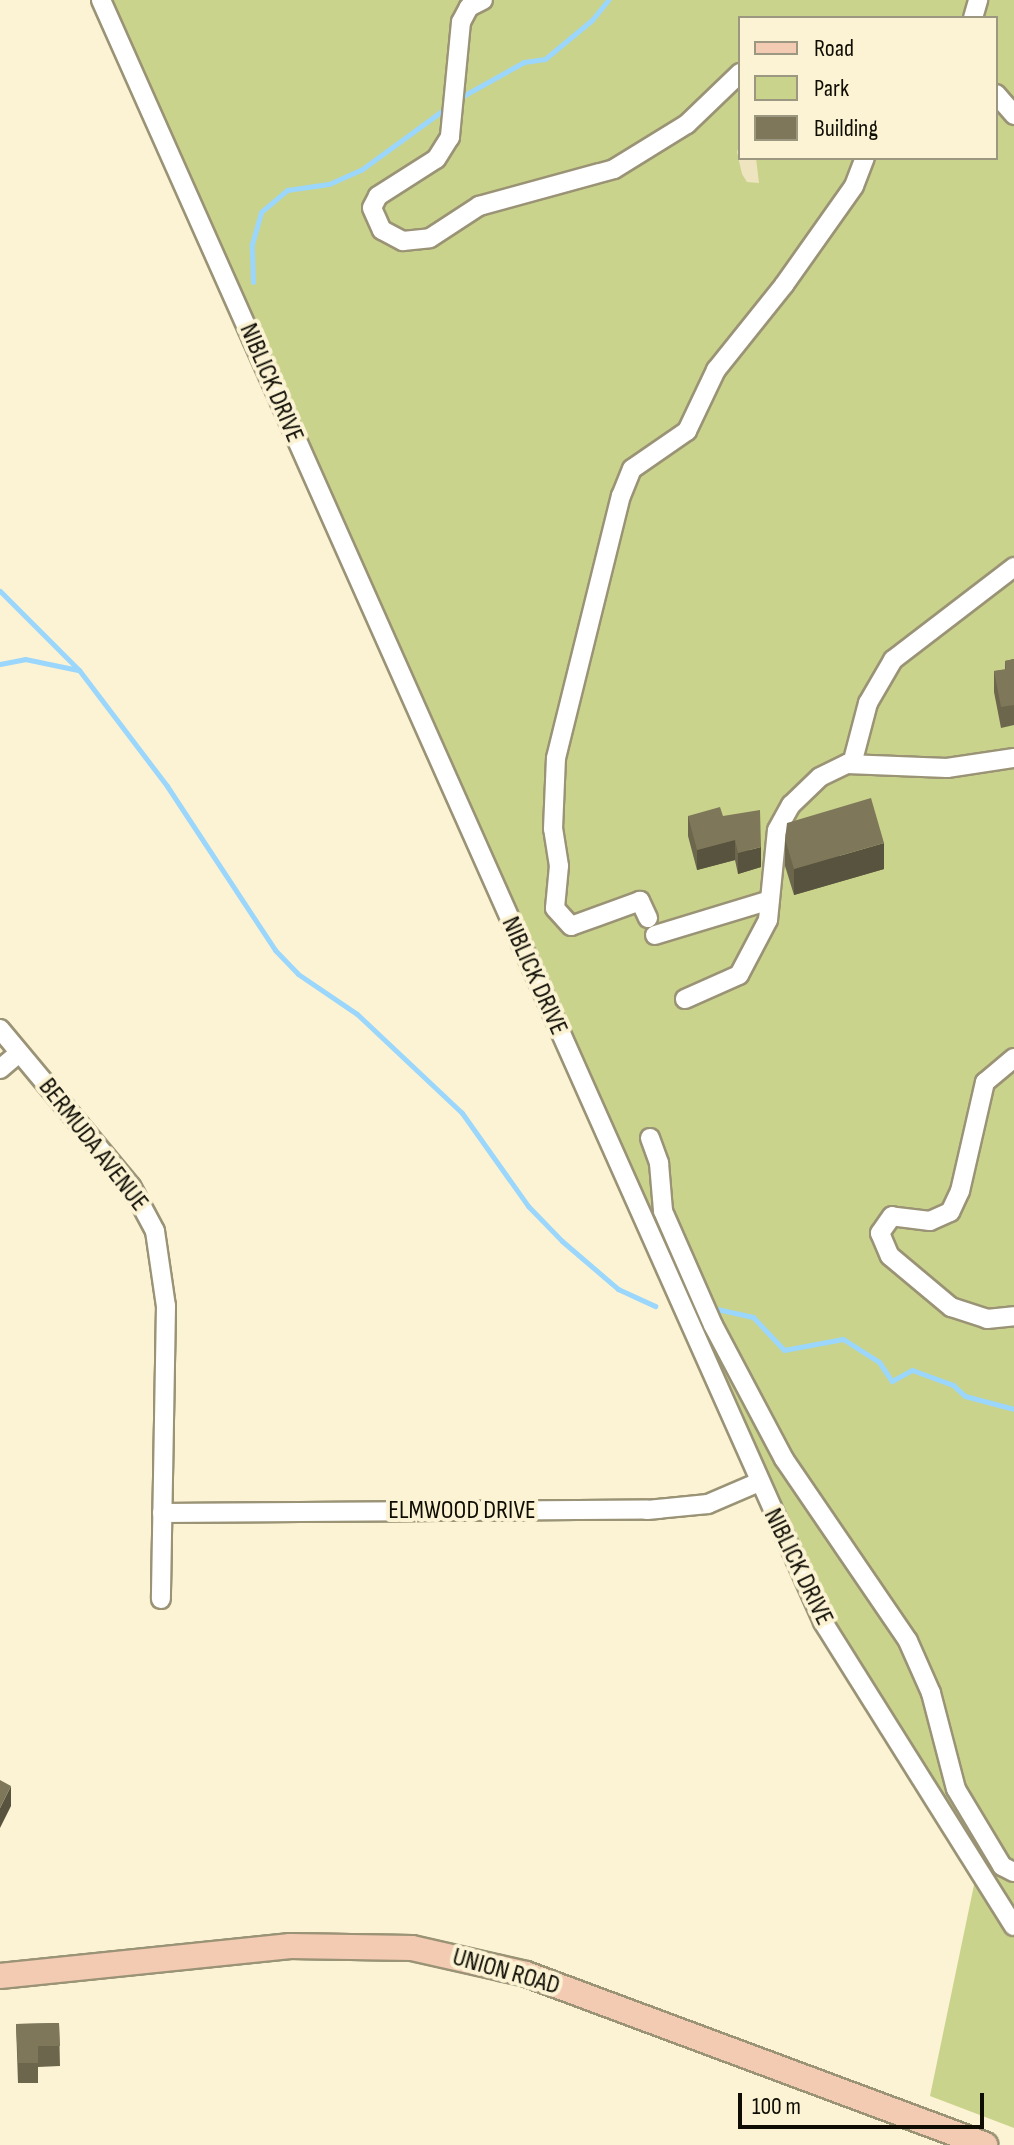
<!DOCTYPE html>
<html>
<head>
<meta charset="utf-8">
<style>
  body { margin:0 }
  #map { position:relative; width:1014px; height:2145px; overflow:hidden; background:#fbf3d3; font-family:"Sofia Sans Condensed",sans-serif }
  div>[style] { position:absolute }
  .green>* { inset:0; background:#cad38c }
  .sand>* { inset:0; background:#eee5c0 }
  .stream>* { height:5px; margin:-2.5px; padding:0 2.5px; transform-origin:2.5px; border-radius:2.5px; background:#9bd6fc }
  .roads { filter:drop-shadow(2px 0 #9a9376) drop-shadow(-2px 0 #9a9376) drop-shadow(0 2px #9a9376) drop-shadow(0 -2px #9a9376) }
  .minor>* { height:18px; margin:-9px; padding:0 9px; transform-origin:9px; border-radius:9px; background:#fff }
  .major>* { height:24px; margin:-12px; padding:0 12px; transform-origin:12px; border-radius:12px; background:#f3cbb3 }
  .wall>* { inset:0; background:#6c664d }
  .shaded-wall>* { inset:0; background:#58533f }
  .building>* { inset:0; background:#7e775a }
  span { translate:-50% -50%; white-space:nowrap; text-align:center; line-height:1.15; -webkit-text-stroke:8px #fbf3d3; paint-order:stroke }
  .street-label { font-size:26px; color:#0e0c03 }
  .legend { position:absolute; left:738px; top:16px; width:260px; height:144px; box-sizing:border-box; background:#fbf3d3; border:2px solid #9c9780; margin:0; padding:10px 14px; list-style:none; font-size:24px; color:#0e0c03 }
  .legend li { display:flex; align-items:center; gap:16px; height:40px }
  .legend b { width:40px; border:2px solid #9c9780 }
  .scale { position:absolute; left:738px; top:2093px; width:246px; height:36px; box-sizing:border-box; border:4px solid #0e0c03; border-top:0; padding-left:10px; font-size:24px; line-height:28px; white-space:nowrap; color:#0e0c03; -webkit-text-stroke:6px #fbf3d3; paint-order:stroke }
</style>
</head>
<body>
<div id="map">
  <div class="green">
    <div style="clip-path:polygon(evenodd,111px 0,1014px 0,1014px 2128px,930px 2096px,979px 1861px,827px 1620px,111px 0,740px 18px,996px 18px,996px 158px,740px 158px,740px 18px)"></div>
  </div>
  <div class="sand">
    <div style="clip-path:polygon(740px 144px,740px 158px,756px 158px,759px 183px,747px 182px,742px 174px,737px 152px)"></div>
  </div>
  <div class="stream">
    <div style="left:463px;top:96px;width:70px;rotate:-29.1deg"></div>
    <div style="left:524px;top:62px;width:21px;rotate:-8deg"></div>
    <div style="left:545px;top:59px;width:61px;rotate:-39.7deg"></div>
    <div style="left:592px;top:20px;width:26px;rotate:-51deg"></div>
    <div style="left:253px;top:282px;width:38px;rotate:-92deg"></div>
    <div style="left:252px;top:244px;width:33px;rotate:-74deg"></div>
    <div style="left:261px;top:212px;width:34px;rotate:-40deg"></div>
    <div style="left:287px;top:190px;width:42px;rotate:-8.1deg"></div>
    <div style="left:329px;top:184px;width:35px;rotate:-24deg"></div>
    <div style="left:361px;top:170px;width:105px;rotate:-36.1deg"></div>
    <div style="left:0;top:591px;width:112px;rotate:45deg"></div>
    <div style="left:79px;top:670px;width:146px;rotate:52.8deg"></div>
    <div style="left:167px;top:786px;width:196px;rotate:56.6deg"></div>
    <div style="left:275px;top:950px;width:33px;rotate:46deg"></div>
    <div style="left:298px;top:974px;width:71px;rotate:34.1deg"></div>
    <div style="left:357px;top:1014px;width:144px;rotate:43.3deg"></div>
    <div style="left:462px;top:1113px;width:114px;rotate:54.6deg"></div>
    <div style="left:528px;top:1206px;width:49px;rotate:45.8deg"></div>
    <div style="left:562px;top:1241px;width:74px;rotate:40.6deg"></div>
    <div style="left:618px;top:1289px;width:41px;rotate:24.7deg"></div>
    <div style="left:0;top:664px;width:25px;rotate:-11deg"></div>
    <div style="left:25px;top:659px;width:54px;rotate:11.7deg"></div>
    <div style="left:712px;top:1308px;width:42px;rotate:12.4deg"></div>
    <div style="left:753px;top:1317px;width:45px;rotate:46.8deg"></div>
    <div style="left:784px;top:1350px;width:60px;rotate:-10.6deg"></div>
    <div style="left:843px;top:1339px;width:43px;rotate:32.6deg"></div>
    <div style="left:879px;top:1362px;width:23px;rotate:56deg"></div>
    <div style="left:892px;top:1381px;width:23px;rotate:-29deg"></div>
    <div style="left:912px;top:1370px;width:44px;rotate:20.1deg"></div>
    <div style="left:953px;top:1385px;width:16px;rotate:43deg"></div>
    <div style="left:965px;top:1396px;width:51px;rotate:14.9deg"></div>
  </div>
  <div class="roads">
    <div class="minor">
      <div style="left:101px;top:0;width:1775px;rotate:66deg"></div>
      <div style="left:823px;top:1622px;width:359px;rotate:57.9deg"></div>
      <div style="left:483px;top:0;width:16px;rotate:153deg"></div>
      <div style="left:469px;top:7px;width:17px;rotate:118deg"></div>
      <div style="left:461px;top:22px;width:116px;rotate:95.5deg"></div>
      <div style="left:450px;top:137px;width:26px;rotate:122deg"></div>
      <div style="left:436px;top:159px;width:69px;rotate:147.5deg"></div>
      <div style="left:378px;top:196px;width:13px;rotate:117deg"></div>
      <div style="left:372px;top:208px;width:24px;rotate:66deg"></div>
      <div style="left:382px;top:230px;width:24px;rotate:28deg"></div>
      <div style="left:403px;top:241px;width:27px;rotate:-6deg"></div>
      <div style="left:430px;top:238px;width:59px;rotate:-33.1deg"></div>
      <div style="left:479px;top:206px;width:140px;rotate:-15.3deg"></div>
      <div style="left:614px;top:169px;width:86px;rotate:-31.7deg"></div>
      <div style="left:687px;top:124px;width:74px;rotate:-43.9deg"></div>
      <div style="left:973px;top:18px;width:19px;rotate:-74deg"></div>
      <div style="left:996px;top:94px;width:28px;rotate:49deg"></div>
      <div style="left:852px;top:764px;width:63px;rotate:-75.3deg"></div>
      <div style="left:868px;top:703px;width:50px;rotate:-59.8deg"></div>
      <div style="left:893px;top:660px;width:153px;rotate:-37.5deg"></div>
      <div style="left:648px;top:918px;width:19px;rotate:-115deg"></div>
      <div style="left:640px;top:901px;width:73px;rotate:160.1deg"></div>
      <div style="left:571px;top:926px;width:24px;rotate:-132deg"></div>
      <div style="left:555px;top:908px;width:42px;rotate:-84.6deg"></div>
      <div style="left:559px;top:866px;width:37px;rotate:-99deg"></div>
      <div style="left:553px;top:829px;width:71px;rotate:-87.6deg"></div>
      <div style="left:556px;top:758px;width:270px;rotate:-76.1deg"></div>
      <div style="left:621px;top:496px;width:29px;rotate:-68deg"></div>
      <div style="left:632px;top:469px;width:67px;rotate:-34.6deg"></div>
      <div style="left:687px;top:431px;width:68px;rotate:-64.6deg"></div>
      <div style="left:716px;top:370px;width:109px;rotate:-51.3deg"></div>
      <div style="left:784px;top:285px;width:121px;rotate:-54.7deg"></div>
      <div style="left:854px;top:186px;width:30px;rotate:-69deg"></div>
      <div style="left:655px;top:935px;width:120px;rotate:-16.9deg"></div>
      <div style="left:685px;top:999px;width:59px;rotate:-24deg"></div>
      <div style="left:739px;top:975px;width:62px;rotate:-62.2deg"></div>
      <div style="left:768px;top:920px;width:90px;rotate:-84.3deg"></div>
      <div style="left:777px;top:830px;width:29px;rotate:-61deg"></div>
      <div style="left:791px;top:805px;width:40px;rotate:-44deg"></div>
      <div style="left:820px;top:777px;width:30px;rotate:-26deg"></div>
      <div style="left:847px;top:764px;width:100px;rotate:2.3deg"></div>
      <div style="left:947px;top:768px;width:68px;rotate:-8.5deg"></div>
      <div style="left:0;top:1029px;width:204px;rotate:50.2deg"></div>
      <div style="left:131px;top:1186px;width:51px;rotate:61.9deg"></div>
      <div style="left:155px;top:1231px;width:76px;rotate:81.7deg"></div>
      <div style="left:166px;top:1306px;width:293px;rotate:91deg"></div>
      <div style="left:1014px;top:1058px;width:38px;rotate:140deg"></div>
      <div style="left:985px;top:1082px;width:112px;rotate:102.9deg"></div>
      <div style="left:960px;top:1191px;width:23px;rotate:115deg"></div>
      <div style="left:950px;top:1212px;width:22px;rotate:156deg"></div>
      <div style="left:930px;top:1221px;width:38px;rotate:-173deg"></div>
      <div style="left:892px;top:1216px;width:21px;rotate:125deg"></div>
      <div style="left:880px;top:1233px;width:25px;rotate:67deg"></div>
      <div style="left:890px;top:1256px;width:80px;rotate:39.9deg"></div>
      <div style="left:951px;top:1307px;width:38px;rotate:18deg"></div>
      <div style="left:987px;top:1319px;width:27px;rotate:-6deg"></div>
      <div style="left:0;top:1069px;width:25px;rotate:-40deg"></div>
      <div style="left:650px;top:1138px;width:27px;rotate:70deg"></div>
      <div style="left:659px;top:1163px;width:48px;rotate:85.2deg"></div>
      <div style="left:663px;top:1211px;width:124px;rotate:66.3deg"></div>
      <div style="left:713px;top:1325px;width:152px;rotate:62.1deg"></div>
      <div style="left:784px;top:1459px;width:220px;rotate:55.7deg"></div>
      <div style="left:908px;top:1641px;width:57px;rotate:66.1deg"></div>
      <div style="left:931px;top:1693px;width:99px;rotate:75.4deg"></div>
      <div style="left:956px;top:1789px;width:90px;rotate:59.1deg"></div>
      <div style="left:1002px;top:1866px;width:13px;rotate:27deg"></div>
      <div style="left:162px;top:1513px;width:485px;rotate:-0.4deg"></div>
      <div style="left:647px;top:1510px;width:61px;rotate:-5.6deg"></div>
      <div style="left:708px;top:1504px;width:53px;rotate:-23.2deg"></div>
    </div>
    <div class="major">
      <div style="left:0;top:1976px;width:292px;rotate:-5.9deg"></div>
      <div style="left:290px;top:1946px;width:122px;rotate:0.9deg"></div>
      <div style="left:412px;top:1948px;width:117px;rotate:12.8deg"></div>
      <div style="left:526px;top:1974px;width:490px;rotate:20.4deg"></div>
    </div>
  </div>
  <div class="wall">
    <div style="clip-path:polygon(1014px 659px,1014px 725px,1001px 728px,994px 692px,994px 671px,1005px 670px,1005px 661px)"></div>
    <div style="clip-path:polygon(688px 816px,723px 816px,761px 867px,738px 874px,735px 860px,697px 870px,688px 836px)"></div>
    <div style="clip-path:polygon(785px 839px,884px 869px,794px 895px,785px 866px)"></div>
    <div style="clip-path:polygon(59px 2023px,60px 2066px,38px 2067px,38px 2083px,18px 2083px,16px 2024px)"></div>
  </div>
  <div class="shaded-wall">
    <div style="clip-path:polygon(735px 840px,735px 860px,697px 870px,697px 850px)"></div>
    <div style="clip-path:polygon(884px 843px,884px 869px,794px 895px,794px 869px)"></div>
    <div style="clip-path:polygon(761px 847px,761px 867px,738px 874px,738px 853px)"></div>
    <div style="clip-path:polygon(11px 1786px,11px 1806px,0 1828px,0 1808px)"></div>
  </div>
  <div class="building">
    <div style="clip-path:polygon(1014px 659px,1014px 705px,1001px 707px,994px 671px,1006px 669px,1005px 661px)"></div>
    <div style="clip-path:polygon(871px 798px,884px 843px,794px 869px,785px 839px,787px 823px)"></div>
    <div style="clip-path:polygon(720px 807px,723px 816px,760px 810px,761px 847px,738px 853px,735px 840px,697px 850px,688px 816px)"></div>
    <div style="clip-path:polygon(0 1780px,11px 1786px,0 1808px)"></div>
    <div style="clip-path:polygon(59px 2023px,60px 2046px,38px 2046px,38px 2063px,18px 2063px,16px 2024px)"></div>
  </div>
  <div class="street-label">
    <span style="left:271px;top:383px;rotate:67deg">NIBLICK DRIVE</span>
    <span style="left:534px;top:976px;rotate:66deg">NIBLICK DRIVE</span>
    <span style="left:93px;top:1145px;rotate:52deg">BERMUDA AVENUE</span>
    <span style="left:462px;top:1511px">ELMWOOD DRIVE</span>
    <span style="left:798px;top:1567px;rotate:64deg">NIBLICK DRIVE</span>
    <span style="left:506px;top:1972px;rotate:16deg">UNION ROAD</span>
  </div>
  <ul class="legend">
  <li><b style="height:10px;background:#f3cbb3"></b>Road</li>
  <li><b style="height:22px;background:#cad38c"></b>Park</li>
  <li><b style="height:22px;background:#7e775a"></b>Building</li>
  </ul>
  <div class="scale">100 m</div>
</div>
</body>
</html>
